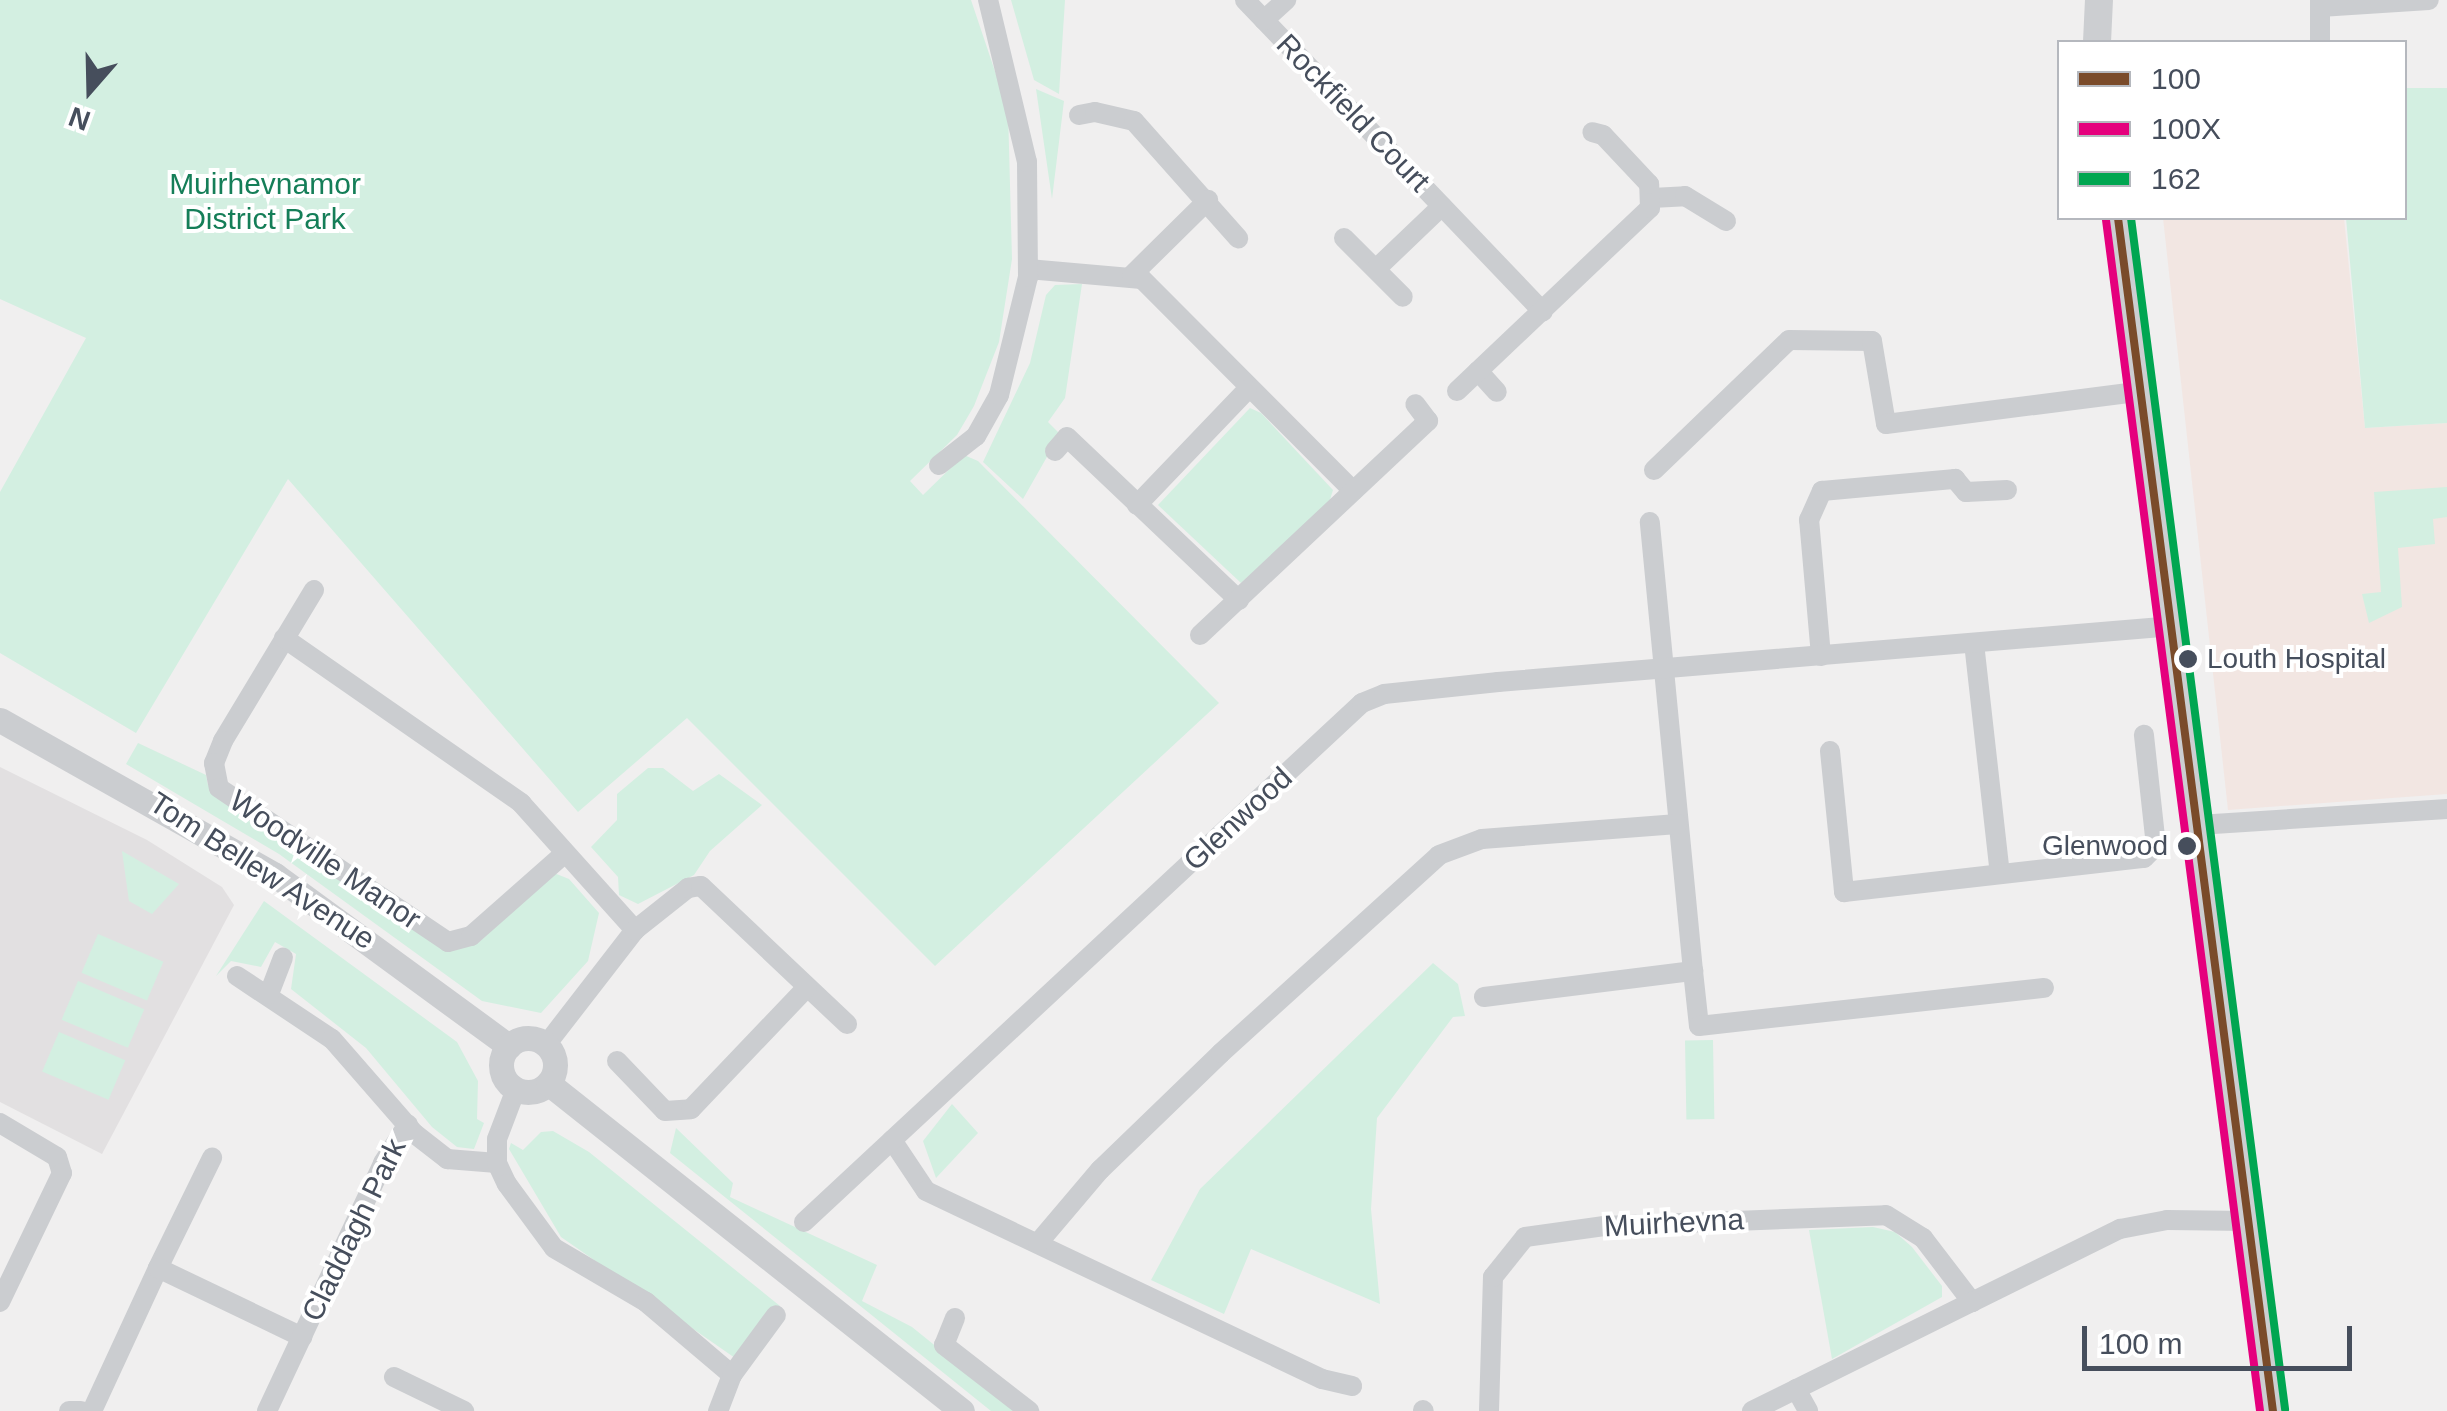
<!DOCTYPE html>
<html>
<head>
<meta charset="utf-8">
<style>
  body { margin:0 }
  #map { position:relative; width:2447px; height:1411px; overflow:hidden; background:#f0efef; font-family:Arial,sans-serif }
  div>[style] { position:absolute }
  .education>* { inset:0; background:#e2e0e1 }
  .medical>* { inset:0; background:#f2e6e2 }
  .green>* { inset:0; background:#d3efe1; transform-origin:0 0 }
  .minor>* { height:20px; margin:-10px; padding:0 10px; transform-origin:10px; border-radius:10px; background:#cbcdd0 }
  .tertiary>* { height:25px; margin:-12.5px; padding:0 12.5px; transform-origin:12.5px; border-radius:12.5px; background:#cbcdd0 }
  .tertiary>.ring { margin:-12.5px; padding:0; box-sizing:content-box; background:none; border:25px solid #cbcdd0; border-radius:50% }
  .secondary>* { height:28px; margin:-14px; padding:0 14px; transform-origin:14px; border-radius:14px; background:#ccced1 }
  .bus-1>* { height:8px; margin:-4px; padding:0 4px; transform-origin:4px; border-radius:4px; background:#7a4b2a }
  .bus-2>* { height:8px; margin:-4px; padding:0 4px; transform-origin:4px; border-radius:4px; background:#e5007d }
  .bus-3>* { height:8px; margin:-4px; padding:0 4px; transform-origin:4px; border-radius:4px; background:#00a651 }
  .dots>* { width:28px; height:28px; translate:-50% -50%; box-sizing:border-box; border:5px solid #fff; border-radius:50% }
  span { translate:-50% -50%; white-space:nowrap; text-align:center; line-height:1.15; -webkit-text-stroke:8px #fff; paint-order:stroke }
  .bus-label { font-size:28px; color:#464e5c }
  .left { translate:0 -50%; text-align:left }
  .right { translate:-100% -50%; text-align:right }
  .street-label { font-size:30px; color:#464e5c }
  .park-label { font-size:30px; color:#157e58 }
  .legend { position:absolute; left:2057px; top:40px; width:350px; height:180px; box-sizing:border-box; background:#fff; border:2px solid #b5b8be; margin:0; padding:12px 18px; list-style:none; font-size:30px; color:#464e5c }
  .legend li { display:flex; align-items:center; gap:20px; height:50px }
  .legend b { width:50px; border:2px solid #b5b8be }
  .north { position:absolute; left:40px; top:40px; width:100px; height:100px; -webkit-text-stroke:8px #fff; paint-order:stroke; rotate:200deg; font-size:28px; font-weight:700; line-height:40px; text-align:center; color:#464e5c }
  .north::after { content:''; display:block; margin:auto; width:35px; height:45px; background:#464e5c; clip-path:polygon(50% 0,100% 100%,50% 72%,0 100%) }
  .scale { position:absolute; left:2082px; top:1326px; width:270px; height:45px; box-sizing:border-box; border:5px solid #464e5c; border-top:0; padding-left:12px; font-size:30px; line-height:35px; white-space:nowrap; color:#464e5c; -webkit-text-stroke:8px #fff; paint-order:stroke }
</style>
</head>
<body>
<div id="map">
  <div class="education">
    <div style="clip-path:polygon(0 767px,147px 840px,222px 887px,234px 905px,102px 1154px,0 1102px)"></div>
  </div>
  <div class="medical">
    <div style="clip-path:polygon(2163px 218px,2344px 218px,2365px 428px,2447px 423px,2447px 794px,2228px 810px)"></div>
  </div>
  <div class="green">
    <div style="clip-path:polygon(0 0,971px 0,1008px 110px,1012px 259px,999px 342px,974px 406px,957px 435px,910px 481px,923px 495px,964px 455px,978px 461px,1219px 703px,935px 966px,687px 718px,578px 812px,288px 479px,136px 733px,0 653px,0 492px,86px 338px,0 299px)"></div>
    <div style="clip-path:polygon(1011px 0,1065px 0,1059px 94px,1034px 80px)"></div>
    <div style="clip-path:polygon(2405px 88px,2447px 88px,2447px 423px,2365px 428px,2346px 218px,2404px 218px)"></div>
    <div style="clip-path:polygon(1036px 89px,1064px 101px,1052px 199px)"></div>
    <div style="clip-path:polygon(1082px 284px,1065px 398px,1048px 422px,1060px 434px,1023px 499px,983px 462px,1030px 363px,1046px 295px,1055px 285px)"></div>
    <div style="clip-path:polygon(1250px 408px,1261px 413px,1333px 490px,1329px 503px,1241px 583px,1158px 505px)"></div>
    <div style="clip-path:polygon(2447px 487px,2447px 517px,2433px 519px,2435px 544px,2398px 548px,2402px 607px,2369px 623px,2362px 594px,2381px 592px,2374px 492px)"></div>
    <div style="clip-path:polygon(138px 743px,206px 775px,208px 785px,449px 950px,478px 943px,554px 873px,569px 879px,599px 913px,588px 961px,541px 1013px,482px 1001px,279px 854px,126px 764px)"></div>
    <div style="clip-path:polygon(648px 768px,663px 768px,693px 791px,719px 774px,762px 805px,710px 851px,694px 875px,638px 904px,619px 895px,618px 877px,591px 847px,617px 820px,617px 794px)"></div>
    <div style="clip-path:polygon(122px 851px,179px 884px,152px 914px,129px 901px)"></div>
    <div style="clip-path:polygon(264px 901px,457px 1042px,478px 1081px,477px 1119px,484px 1123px,474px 1149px,457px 1147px,432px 1127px,366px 1048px,291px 989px,296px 954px,275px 942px,261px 967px,231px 961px,216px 976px)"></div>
    <div style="left:98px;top:934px;width:71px;height:42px;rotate:23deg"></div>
    <div style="clip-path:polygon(1433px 963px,1458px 984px,1465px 1016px,1453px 1017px,1377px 1118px,1371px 1209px,1380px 1304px,1251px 1249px,1224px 1314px,1151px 1280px,1200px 1189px)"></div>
    <div style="left:78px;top:981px;width:72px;height:42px;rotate:23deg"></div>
    <div style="left:59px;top:1032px;width:72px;height:43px;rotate:23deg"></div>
    <div style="left:1713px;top:1040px;width:79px;height:28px;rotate:89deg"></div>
    <div style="clip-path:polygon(952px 1104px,978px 1133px,936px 1178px,923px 1141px)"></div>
    <div style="clip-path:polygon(676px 1128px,733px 1183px,730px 1197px,877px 1265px,862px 1301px,912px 1327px,1016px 1411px,991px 1411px,670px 1153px)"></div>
    <div style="clip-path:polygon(553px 1131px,589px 1152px,780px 1306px,735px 1358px,561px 1237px,509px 1149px,511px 1143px,523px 1150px,541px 1132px)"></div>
    <div style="clip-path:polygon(1873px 1227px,1895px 1232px,1912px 1247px,1942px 1286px,1942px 1297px,1832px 1359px,1809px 1230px)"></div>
  </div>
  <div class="minor">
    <div style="left:1245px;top:0;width:431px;rotate:46.3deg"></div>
    <div style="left:2320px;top:7px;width:109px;rotate:-3.7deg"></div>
    <div style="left:1264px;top:20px;width:30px;rotate:-42deg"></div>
    <div style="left:2320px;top:42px;width:42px;rotate:-90deg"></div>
    <div style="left:1079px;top:115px;width:16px;rotate:-11deg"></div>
    <div style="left:1095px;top:112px;width:40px;rotate:13deg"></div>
    <div style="left:1134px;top:121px;width:157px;rotate:48.4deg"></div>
    <div style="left:1652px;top:198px;width:33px;rotate:-3deg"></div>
    <div style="left:1685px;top:196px;width:48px;rotate:31.4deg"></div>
    <div style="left:1344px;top:238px;width:83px;rotate:45deg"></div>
    <div style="left:1028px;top:269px;width:114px;rotate:5deg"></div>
    <div style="left:1142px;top:279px;width:299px;rotate:45.1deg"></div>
    <div style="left:1376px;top:269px;width:91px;rotate:-43.7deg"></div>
    <div style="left:1132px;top:275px;width:107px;rotate:-44.6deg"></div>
    <div style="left:1478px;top:371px;width:28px;rotate:48deg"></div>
    <div style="left:1457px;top:391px;width:266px;rotate:-43.5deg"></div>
    <div style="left:1650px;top:208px;width:24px;rotate:-92deg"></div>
    <div style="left:1649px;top:184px;width:67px;rotate:-133.2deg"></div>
    <div style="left:1603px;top:135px;width:11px;rotate:-165deg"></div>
    <div style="left:1055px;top:451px;width:18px;rotate:-49deg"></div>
    <div style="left:1067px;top:437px;width:237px;rotate:43.5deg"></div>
    <div style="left:939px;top:465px;width:47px;rotate:-38.1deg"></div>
    <div style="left:976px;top:436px;width:47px;rotate:-60.7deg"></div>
    <div style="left:999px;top:395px;width:122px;rotate:-76.2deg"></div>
    <div style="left:1028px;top:277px;width:115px;rotate:-90.5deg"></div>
    <div style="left:1027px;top:162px;width:167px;rotate:-103.5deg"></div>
    <div style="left:1654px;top:470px;width:187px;rotate:-43.9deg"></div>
    <div style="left:1789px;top:340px;width:83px;rotate:0.7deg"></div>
    <div style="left:1872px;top:341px;width:84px;rotate:80.4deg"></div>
    <div style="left:1886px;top:424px;width:260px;rotate:-7.3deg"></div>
    <div style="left:1137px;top:505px;width:159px;rotate:-46.3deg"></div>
    <div style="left:314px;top:590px;width:176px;rotate:121.1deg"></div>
    <div style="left:223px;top:741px;width:24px;rotate:112deg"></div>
    <div style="left:214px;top:763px;width:25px;rotate:79deg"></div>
    <div style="left:219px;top:788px;width:276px;rotate:33.9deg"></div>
    <div style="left:448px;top:942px;width:24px;rotate:-15deg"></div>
    <div style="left:471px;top:936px;width:125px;rotate:-41.4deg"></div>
    <div style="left:1200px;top:635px;width:313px;rotate:-43.2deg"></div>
    <div style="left:1428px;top:421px;width:21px;rotate:-127deg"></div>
    <div style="left:284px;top:638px;width:289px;rotate:34.8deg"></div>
    <div style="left:521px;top:803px;width:171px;rotate:48.1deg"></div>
    <div style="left:1974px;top:643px;width:231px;rotate:83.6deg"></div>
    <div style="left:1821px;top:656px;width:137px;rotate:-95deg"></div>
    <div style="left:1809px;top:520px;width:32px;rotate:-66deg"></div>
    <div style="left:1822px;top:491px;width:134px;rotate:-5.2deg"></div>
    <div style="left:1955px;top:479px;width:17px;rotate:50deg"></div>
    <div style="left:1966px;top:492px;width:41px;rotate:-2.8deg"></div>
    <div style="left:1830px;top:751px;width:142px;rotate:84.3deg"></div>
    <div style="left:1844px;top:892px;width:302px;rotate:-6.5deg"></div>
    <div style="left:2144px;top:858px;width:17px;rotate:-45deg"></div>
    <div style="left:2156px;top:846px;width:112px;rotate:-96.2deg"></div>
    <div style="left:2198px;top:825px;width:250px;rotate:-3.7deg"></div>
    <div style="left:1693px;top:971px;width:55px;rotate:83.8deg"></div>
    <div style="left:1699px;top:1026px;width:347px;rotate:-6.3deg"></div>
    <div style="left:237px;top:976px;width:114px;rotate:33.6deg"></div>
    <div style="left:332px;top:1039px;width:126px;rotate:48.9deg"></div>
    <div style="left:415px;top:1134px;width:41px;rotate:38deg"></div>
    <div style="left:447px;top:1159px;width:50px;rotate:4.6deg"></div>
    <div style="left:269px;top:994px;width:39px;rotate:-69deg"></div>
    <div style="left:1484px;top:997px;width:211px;rotate:-7.1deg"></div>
    <div style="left:1693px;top:971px;width:451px;rotate:-95.5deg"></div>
    <div style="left:546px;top:1045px;width:145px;rotate:-52.3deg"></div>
    <div style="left:635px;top:930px;width:68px;rotate:-38.4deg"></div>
    <div style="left:688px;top:888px;width:13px;rotate:-9deg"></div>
    <div style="left:701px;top:886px;width:201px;rotate:43.4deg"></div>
    <div style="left:617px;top:1061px;width:69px;rotate:46.2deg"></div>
    <div style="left:665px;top:1111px;width:26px;rotate:-4deg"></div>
    <div style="left:691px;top:1109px;width:168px;rotate:-46.4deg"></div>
    <div style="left:516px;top:1089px;width:53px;rotate:110.8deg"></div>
    <div style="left:497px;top:1139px;width:24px;rotate:90deg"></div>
    <div style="left:497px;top:1163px;width:23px;rotate:65deg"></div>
    <div style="left:507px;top:1184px;width:79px;rotate:53.7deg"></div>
    <div style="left:554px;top:1248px;width:107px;rotate:30.4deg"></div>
    <div style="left:646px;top:1302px;width:113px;rotate:40.3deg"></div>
    <div style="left:732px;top:1375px;width:39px;rotate:111deg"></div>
    <div style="left:0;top:1123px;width:66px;rotate:30.8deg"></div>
    <div style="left:57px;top:1157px;width:17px;rotate:73deg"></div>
    <div style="left:62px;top:1173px;width:143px;rotate:115.7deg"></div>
    <div style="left:892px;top:1140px;width:61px;rotate:56.3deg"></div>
    <div style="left:926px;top:1191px;width:438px;rotate:25.4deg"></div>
    <div style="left:1322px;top:1379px;width:31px;rotate:13deg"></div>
    <div style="left:804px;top:1222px;width:762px;rotate:-42.93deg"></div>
    <div style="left:1362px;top:703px;width:24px;rotate:-22deg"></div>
    <div style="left:1384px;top:694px;width:115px;rotate:-6deg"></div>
    <div style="left:1498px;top:682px;width:678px;rotate:-4.74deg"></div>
    <div style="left:1038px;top:1243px;width:96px;rotate:-49.7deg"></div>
    <div style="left:1100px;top:1170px;width:168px;rotate:-44deg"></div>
    <div style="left:1221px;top:1053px;width:294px;rotate:-42.2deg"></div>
    <div style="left:1439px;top:855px;width:46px;rotate:-20.4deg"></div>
    <div style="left:1482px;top:839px;width:196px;rotate:-4.4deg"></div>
    <div style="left:158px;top:1268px;width:123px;rotate:-63.9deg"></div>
    <div style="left:955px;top:1318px;width:29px;rotate:112deg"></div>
    <div style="left:944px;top:1345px;width:108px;rotate:37.8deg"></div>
    <div style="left:732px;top:1375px;width:74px;rotate:-53.7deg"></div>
    <div style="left:394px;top:1377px;width:78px;rotate:25.9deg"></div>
    <div style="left:1796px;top:1389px;width:25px;rotate:61deg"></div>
    <div style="left:1423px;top:1410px;width:1px;rotate:45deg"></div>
    <div style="left:69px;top:1411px;width:12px"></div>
    <div style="left:92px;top:1411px;width:157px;rotate:-65.2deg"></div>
    <div style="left:158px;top:1268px;width:160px;rotate:25.6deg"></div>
    <div style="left:267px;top:1411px;width:274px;rotate:-64.9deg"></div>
    <div style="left:383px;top:1163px;width:46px;rotate:-57.3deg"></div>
    <div style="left:1489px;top:1411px;width:134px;rotate:-88.3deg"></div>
    <div style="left:1493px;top:1277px;width:51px;rotate:-51.3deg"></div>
    <div style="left:1525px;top:1237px;width:80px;rotate:-7.9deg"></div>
    <div style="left:1604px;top:1226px;width:282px;rotate:-2.2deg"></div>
    <div style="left:1886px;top:1215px;width:44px;rotate:31.9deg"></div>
    <div style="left:1923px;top:1238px;width:81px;rotate:52.6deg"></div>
    <div style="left:1972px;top:1302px;width:165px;rotate:-26.3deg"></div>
    <div style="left:2120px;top:1229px;width:48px;rotate:-10.8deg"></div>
    <div style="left:2167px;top:1220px;width:80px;rotate:0.7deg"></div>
    <div style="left:1752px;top:1411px;width:246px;rotate:-26.4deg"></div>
  </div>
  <div class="tertiary">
    <div style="left:0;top:720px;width:316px;rotate:29.4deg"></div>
    <div style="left:275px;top:875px;width:290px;rotate:36.2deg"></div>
    <div class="ring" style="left:501px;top:1038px;width:29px;height:29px"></div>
    <div style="left:548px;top:1083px;width:528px;rotate:38.39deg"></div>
  </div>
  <div class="secondary">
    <div style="left:2097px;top:42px;width:42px;rotate:-87.3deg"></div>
    <div style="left:2118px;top:218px;width:1203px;rotate:82.6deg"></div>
  </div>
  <div class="bus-1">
    <div style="left:2118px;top:218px;width:1203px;rotate:82.6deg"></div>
  </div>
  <div class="bus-2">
    <div style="left:2106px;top:220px;width:1201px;rotate:82.63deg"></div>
  </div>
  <div class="bus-3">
    <div style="left:2131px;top:218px;width:1201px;rotate:82.63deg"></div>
  </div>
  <div class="dots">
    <div style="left:2188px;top:659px;background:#464e5c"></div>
    <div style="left:2187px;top:846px;background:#464e5c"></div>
  </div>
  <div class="bus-label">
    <span class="left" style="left:2207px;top:659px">Louth Hospital</span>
    <span class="right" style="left:2168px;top:846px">Glenwood</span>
  </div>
  <div class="street-label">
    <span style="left:1353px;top:113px;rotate:46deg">Rockfield Court</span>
    <span style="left:1238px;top:819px;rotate:-43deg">Glenwood</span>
    <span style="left:325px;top:860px;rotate:34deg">Woodville Manor</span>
    <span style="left:262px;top:871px;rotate:33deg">Tom Bellew Avenue</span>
    <span style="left:1674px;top:1223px;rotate:-3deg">Muirhevna</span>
    <span style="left:354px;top:1230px;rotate:-64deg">Claddagh Park</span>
  </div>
  <div class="park-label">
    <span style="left:265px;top:201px">Muirhevnamor<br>District Park</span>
  </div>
  <ul class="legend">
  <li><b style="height:12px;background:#7a4b2a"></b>100</li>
  <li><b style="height:12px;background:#e5007d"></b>100X</li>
  <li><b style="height:12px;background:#00a651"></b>162</li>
  </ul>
  <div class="north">N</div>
  <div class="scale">100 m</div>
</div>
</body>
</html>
